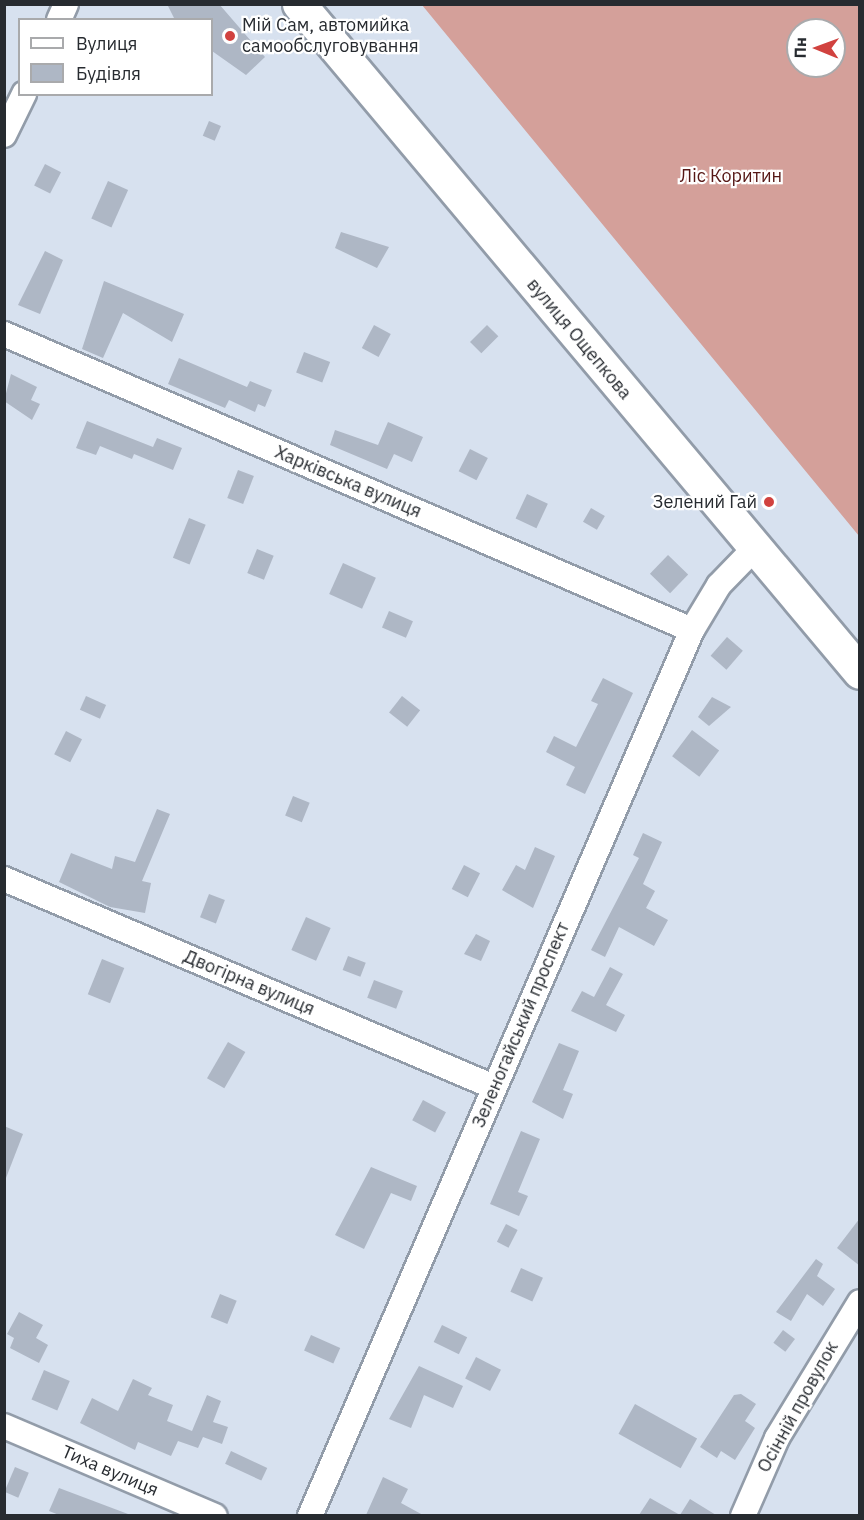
<!DOCTYPE html>
<html>
<head>
<meta charset="utf-8">
<style>
  body { margin:0 }
  #map { position:relative; width:864px; height:1520px; overflow:hidden; background:#d7e1ef; font-family:"IBM Plex Sans",sans-serif }
  div>[style] { position:absolute }
  .forest>* { inset:0; background:#d4a09a }
  .building>* { inset:0; background:#aeb7c5; transform-origin:0 0 }
  .roads { filter:drop-shadow(2px 0 #929ca9) drop-shadow(-2px 0 #929ca9) drop-shadow(0 2px #929ca9) drop-shadow(0 -2px #929ca9) }
  .minor>* { height:24px; margin:-12px; padding:0 12px; transform-origin:12px; border-radius:12px; background:#fff }
  .highway>* { height:33px; margin:-16.5px; padding:0 16.5px; transform-origin:16.5px; border-radius:16.5px; background:#fff }
  .dots>* { width:16px; height:16px; translate:-50% -50%; box-sizing:border-box; border:3px solid #fff; border-radius:50% }
  span { translate:-50% -50%; white-space:nowrap; text-align:center; line-height:1.15; -webkit-text-stroke:4.5px #fff; paint-order:stroke }
  .poi-label { font-size:18px; color:#272b30 }
  .left { translate:0 -50%; text-align:left }
  .right { translate:-100% -50%; text-align:right }
  .park-label { font-size:18px; color:#561715 }
  .street-label { font-size:18px; color:#272b30 }
  .frame { position:absolute; inset:0; border:6px solid #272b30; pointer-events:none }
  .legend { position:absolute; left:18px; top:18px; width:195px; height:78px; box-sizing:border-box; background:#fff; border:2px solid #a9aaac; margin:0; padding:8px 10px; list-style:none; font-size:18px; color:#272b30 }
  .legend li { display:flex; align-items:center; gap:12px; height:30px }
  .legend b { width:30px; border:2px solid #a9aaac }
  .north { position:absolute; left:786px; top:18px; width:60px; height:60px; box-sizing:border-box; background:#fff; border:2px solid #a9aaac; border-radius:50%; rotate:271deg; font-size:16px; font-weight:700; line-height:24px; text-align:center; color:#272b30 }
  .north::after { content:''; display:block; margin:auto; width:21px; height:27px; background:#d1423f; clip-path:polygon(50% 0,100% 100%,50% 72%,0 100%) }
</style>
</head>
<body>
<div id="map">
  <div class="forest">
    <div style="clip-path:polygon(evenodd,422px 5px,859px 5px,859px 536px,422px 5px,798px 30px,834px 30px,834px 66px,798px 66px,798px 30px)"></div>
  </div>
  <div class="building">
    <div style="clip-path:polygon(167px 4px,219px 4px,265px 57px,246px 75px,212px 51px,212px 20px,175px 20px)"></div>
    <div style="left:209px;top:121px;width:13px;height:16px;rotate:23deg"></div>
    <div style="left:45px;top:164px;width:18px;height:24px;rotate:27deg"></div>
    <div style="left:108px;top:181px;width:22px;height:41px;rotate:24deg"></div>
    <div style="clip-path:polygon(341px 232px,389px 247px,377px 268px,335px 248px)"></div>
    <div style="clip-path:polygon(45px 251px,63px 260px,40px 314px,18px 305px)"></div>
    <div style="clip-path:polygon(104px 281px,184px 314px,172px 342px,123px 313px,103px 358px,82px 349px)"></div>
    <div style="left:374px;top:325px;width:19px;height:26px;rotate:28deg"></div>
    <div style="left:487px;top:325px;width:16px;height:24px;rotate:45deg"></div>
    <div style="left:304px;top:352px;width:28px;height:22px;rotate:21deg"></div>
    <div style="clip-path:polygon(179px 358px,247px 387px,250px 381px,272px 390px,265px 407px,258px 404px,255px 412px,229px 400px,225px 408px,168px 384px)"></div>
    <div style="clip-path:polygon(11px 374px,37px 387px,31px 400px,40px 404px,32px 420px,4px 401px)"></div>
    <div style="clip-path:polygon(87px 421px,153px 447px,157px 438px,182px 448px,173px 470px,134px 454px,132px 459px,100px 446px,96px 455px,76px 448px)"></div>
    <div style="clip-path:polygon(388px 422px,423px 437px,412px 462px,394px 454px,387px 469px,330px 445px,335px 430px,378px 445px)"></div>
    <div style="left:470px;top:449px;width:20px;height:25px;rotate:27deg"></div>
    <div style="left:238px;top:470px;width:17px;height:30px;rotate:21deg"></div>
    <div style="left:527px;top:494px;width:23px;height:27px;rotate:25deg"></div>
    <div style="left:591px;top:508px;width:16px;height:16px;rotate:30deg"></div>
    <div style="left:189px;top:518px;width:18px;height:43px;rotate:22deg"></div>
    <div style="left:257px;top:549px;width:18px;height:26px;rotate:22deg"></div>
    <div style="left:668px;top:555px;width:28px;height:26px;rotate:44deg"></div>
    <div style="left:343px;top:563px;width:36px;height:34px;rotate:24deg"></div>
    <div style="left:389px;top:611px;width:26px;height:18px;rotate:23deg"></div>
    <div style="left:727px;top:637px;width:21px;height:25px;rotate:41deg"></div>
    <div style="clip-path:polygon(603px 678px,633px 693px,585px 794px,566px 785px,575px 767px,546px 752px,554px 736px,576px 747px,598px 704px,591px 701px)"></div>
    <div style="left:86px;top:696px;width:22px;height:15px;rotate:24deg"></div>
    <div style="left:402px;top:696px;width:23px;height:21px;rotate:38deg"></div>
    <div style="clip-path:polygon(712px 697px,731px 707px,709px 726px,698px 717px)"></div>
    <div style="left:692px;top:730px;width:34px;height:33px;rotate:37deg"></div>
    <div style="left:66px;top:731px;width:18px;height:26px;rotate:27deg"></div>
    <div style="left:293px;top:796px;width:18px;height:21px;rotate:22deg"></div>
    <div style="clip-path:polygon(157px 809px,170px 814px,142px 881px,151px 883px,145px 913px,110px 907px,59px 882px,71px 853px,112px 869px,115px 856px,135px 862px)"></div>
    <div style="clip-path:polygon(643px 833px,662px 842px,643px 884px,655px 891px,646px 908px,668px 920px,654px 946px,619px 927px,605px 957px,591px 950px,639px 858px,633px 855px)"></div>
    <div style="clip-path:polygon(535px 847px,555px 856px,533px 908px,502px 890px,516px 865px,525px 870px)"></div>
    <div style="left:464px;top:865px;width:18px;height:27px;rotate:27deg"></div>
    <div style="left:209px;top:894px;width:17px;height:25px;rotate:21deg"></div>
    <div style="left:306px;top:917px;width:27px;height:36px;rotate:24deg"></div>
    <div style="clip-path:polygon(476px 934px,490px 941px,481px 961px,464px 954px)"></div>
    <div style="left:348px;top:956px;width:19px;height:15px;rotate:21deg"></div>
    <div style="left:102px;top:959px;width:24px;height:38px;rotate:22deg"></div>
    <div style="clip-path:polygon(610px 967px,623px 974px,606px 1005px,625px 1015px,616px 1032px,571px 1011px,582px 991px,594px 997px)"></div>
    <div style="left:374px;top:980px;width:31px;height:19px;rotate:21deg"></div>
    <div style="left:228px;top:1042px;width:20px;height:42px;rotate:30deg"></div>
    <div style="clip-path:polygon(559px 1043px,579px 1051px,563px 1090px,573px 1094px,563px 1119px,532px 1102px)"></div>
    <div style="left:423px;top:1100px;width:26px;height:23px;rotate:28deg"></div>
    <div style="clip-path:polygon(4px 1126px,23px 1134px,6px 1178px,4px 1177px)"></div>
    <div style="clip-path:polygon(521px 1131px,540px 1139px,518px 1192px,528px 1196px,519px 1216px,490px 1204px)"></div>
    <div style="clip-path:polygon(371px 1167px,417px 1186px,411px 1201px,391px 1193px,364px 1249px,335px 1235px)"></div>
    <div style="clip-path:polygon(860px 1218px,860px 1266px,837px 1248px)"></div>
    <div style="left:506px;top:1224px;width:13px;height:20px;rotate:27deg"></div>
    <div style="clip-path:polygon(816px 1259px,823px 1264px,817px 1276px,835px 1289px,823px 1306px,807px 1294px,791px 1321px,776px 1312px)"></div>
    <div style="left:521px;top:1268px;width:24px;height:26px;rotate:24deg"></div>
    <div style="left:220px;top:1294px;width:18px;height:25px;rotate:22deg"></div>
    <div style="clip-path:polygon(19px 1312px,43px 1325px,36px 1338px,48px 1345px,39px 1363px,10px 1348px,14px 1338px,7px 1334px)"></div>
    <div style="left:442px;top:1325px;width:28px;height:19px;rotate:26deg"></div>
    <div style="left:783px;top:1330px;width:15px;height:16px;rotate:37deg"></div>
    <div style="left:311px;top:1335px;width:32px;height:17px;rotate:24deg"></div>
    <div style="left:476px;top:1357px;width:28px;height:24px;rotate:27deg"></div>
    <div style="clip-path:polygon(419px 1366px,463px 1386px,453px 1408px,424px 1395px,411px 1428px,389px 1419px)"></div>
    <div style="left:44px;top:1370px;width:28px;height:32px;rotate:23deg"></div>
    <div style="clip-path:polygon(133px 1379px,152px 1388px,148px 1395px,173px 1405px,167px 1421px,192px 1431px,207px 1395px,221px 1401px,213px 1422px,228px 1427px,222px 1444px,203px 1437px,198px 1448px,178px 1441px,171px 1456px,138px 1442px,135px 1450px,80px 1423px,92px 1398px,118px 1411px)"></div>
    <div style="clip-path:polygon(741px 1394px,756px 1404px,745px 1421px,755px 1428px,735px 1460px,721px 1451px,717px 1458px,700px 1447px,734px 1395px)"></div>
    <div style="left:635px;top:1404px;width:71px;height:34px;rotate:29deg"></div>
    <div style="left:231px;top:1451px;width:40px;height:14px;rotate:25deg"></div>
    <div style="left:15px;top:1467px;width:15px;height:27px;rotate:23deg"></div>
    <div style="clip-path:polygon(383px 1477px,408px 1489px,401px 1503px,423px 1515px,366px 1515px)"></div>
    <div style="clip-path:polygon(59px 1488px,128px 1514px,128px 1515px,59px 1515px,49px 1511px)"></div>
    <div style="clip-path:polygon(650px 1498px,680px 1515px,639px 1515px)"></div>
    <div style="clip-path:polygon(690px 1499px,716px 1515px,680px 1515px)"></div>
  </div>
  <div class="roads">
    <div class="minor">
      <div style="left:59px;top:20px;width:17px;rotate:-66deg"></div>
      <div style="left:4px;top:135px;width:46px;rotate:-64deg"></div>
      <div style="left:4px;top:334px;width:749px;rotate:23.28deg"></div>
      <div style="left:4px;top:879px;width:532px;rotate:23deg"></div>
      <div style="left:4px;top:1426px;width:229px;rotate:23.1deg"></div>
      <div style="left:310px;top:1516px;width:965px;rotate:-66.68deg"></div>
      <div style="left:692px;top:630px;width:52px;rotate:-59deg"></div>
      <div style="left:719px;top:585px;width:52px;rotate:-45.8deg"></div>
      <div style="left:743px;top:1516px;width:85px;rotate:-66.4deg"></div>
      <div style="left:777px;top:1438px;width:159px;rotate:-58.6deg"></div>
    </div>
    <div class="highway">
      <div style="left:299px;top:4px;width:872px;rotate:49.98deg"></div>
    </div>
  </div>
  <div class="dots">
    <div style="left:230px;top:36px;background:#d1423f"></div>
    <div style="left:769px;top:502px;background:#d1423f"></div>
  </div>
  <div class="poi-label">
    <span class="left" style="left:242px;top:36px">Мій Сам, автомийка<br>самообслуговування</span>
    <span class="right" style="left:757px;top:502px">Зелений Гай</span>
  </div>
  <div class="park-label">
    <span style="left:731px;top:176px">Ліс Коритин</span>
  </div>
  <div class="street-label">
    <span style="left:579px;top:339px;rotate:50deg">вулиця Ощепкова</span>
    <span style="left:348px;top:482px;rotate:23deg">Харківська вулиця</span>
    <span style="left:249px;top:983px;rotate:23deg">Двогірна вулиця</span>
    <span style="left:521px;top:1025px;rotate:-67deg">Зеленогайський проспект</span>
    <span style="left:798px;top:1407px;rotate:-61deg">Осінній провулок</span>
    <span style="left:110px;top:1471px;rotate:23deg">Тиха вулиця</span>
  </div>
  <div class="frame"></div>
  <ul class="legend">
  <li><b style="height:8px;background:#fff"></b>Вулиця</li>
  <li><b style="height:16px;background:#aeb7c5"></b>Будівля</li>
  </ul>
  <div class="north">Пн</div>
</div>
</body>
</html>
